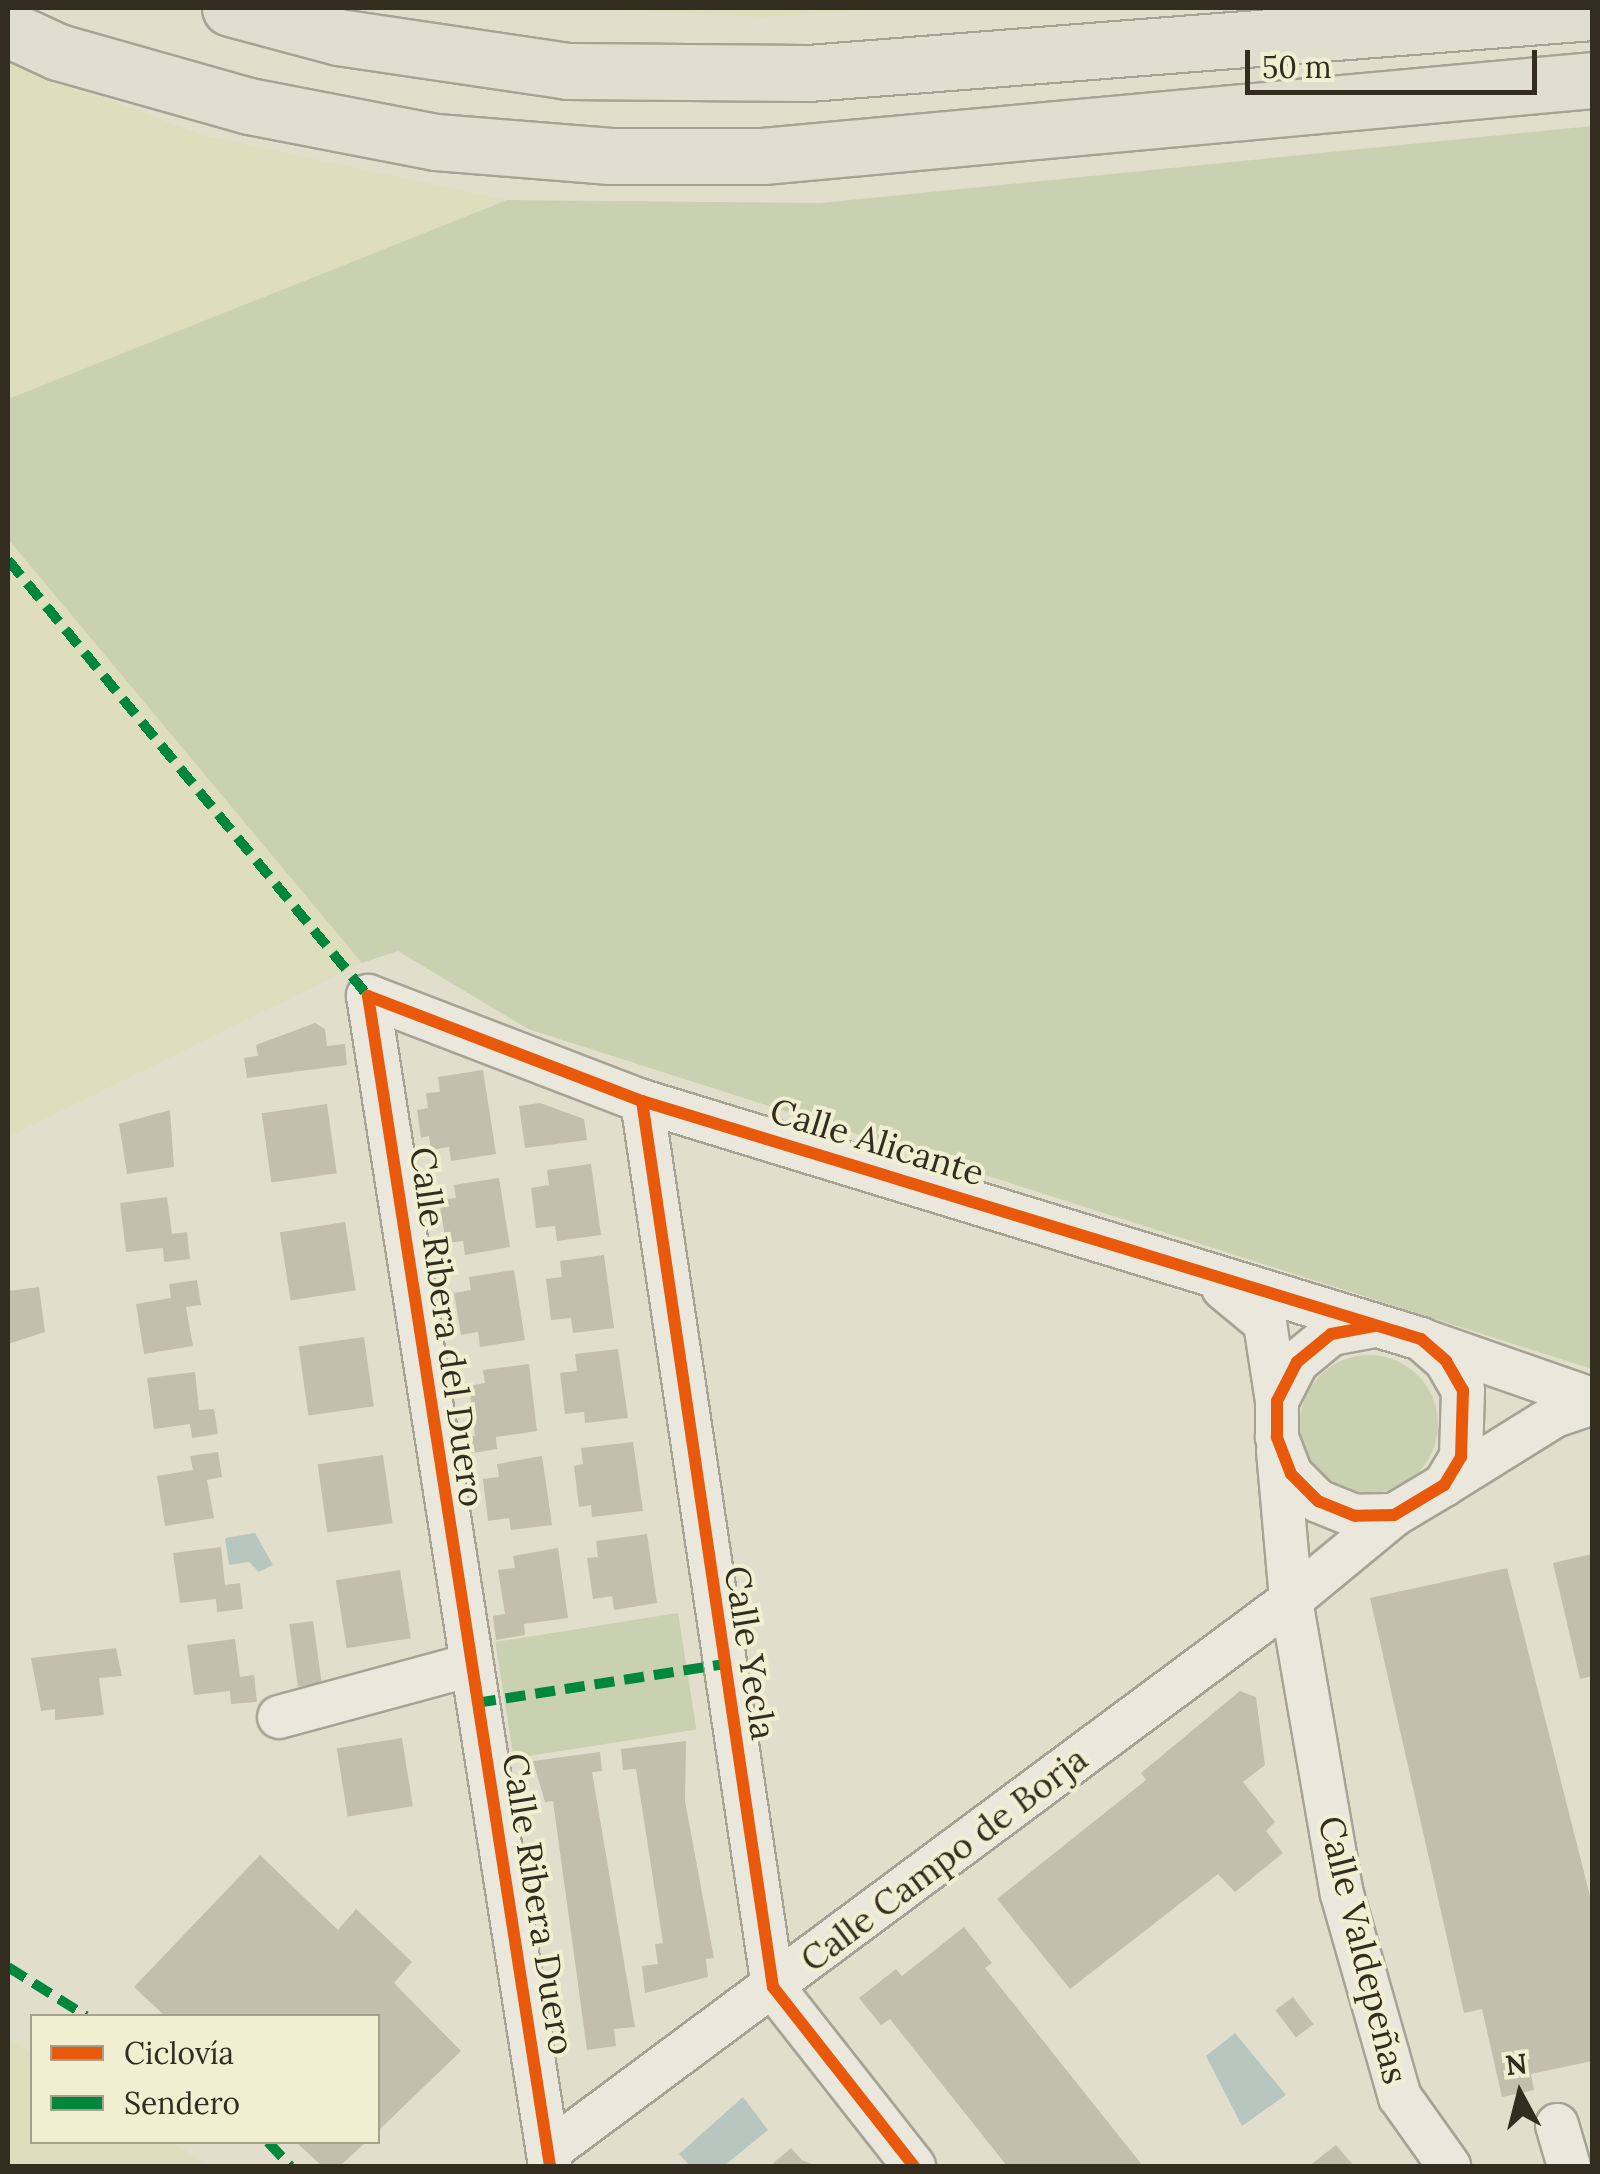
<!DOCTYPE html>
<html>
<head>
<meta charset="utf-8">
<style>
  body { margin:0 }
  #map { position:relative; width:1600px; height:2174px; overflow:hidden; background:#e1dfcc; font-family:Lora,serif }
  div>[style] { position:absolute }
  .farmland>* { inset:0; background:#dedebe }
  .green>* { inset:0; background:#cad1b0; transform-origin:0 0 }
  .round { border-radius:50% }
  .water>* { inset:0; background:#b7c7c0 }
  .building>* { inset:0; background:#c4bead; transform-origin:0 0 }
  .roads { filter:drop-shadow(2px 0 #a6a395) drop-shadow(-2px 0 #a6a395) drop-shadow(0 2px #a6a395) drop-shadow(0 -2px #a6a395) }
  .minor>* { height:42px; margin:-21px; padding:0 21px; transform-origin:21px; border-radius:21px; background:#eae8dd }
  .major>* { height:55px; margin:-27.5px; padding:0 27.5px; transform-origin:27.5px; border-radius:27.5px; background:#e0dfcf }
  .quiet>* { height:10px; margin-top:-5px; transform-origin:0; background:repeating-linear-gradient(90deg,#00873e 0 20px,transparent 0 30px) }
  .cycleway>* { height:12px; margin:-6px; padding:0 6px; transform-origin:6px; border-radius:6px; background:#e8590c }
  span { translate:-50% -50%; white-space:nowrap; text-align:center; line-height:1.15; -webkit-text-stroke:8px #f1efd2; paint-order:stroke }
  .street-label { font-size:35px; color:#332d1f }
  .frame { position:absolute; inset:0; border:10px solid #332d1f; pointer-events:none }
  .legend { position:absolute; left:30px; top:2014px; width:350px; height:130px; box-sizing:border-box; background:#f1efd2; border:2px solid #a5a18a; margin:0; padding:12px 18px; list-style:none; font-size:30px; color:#332d1f }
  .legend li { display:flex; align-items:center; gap:20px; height:50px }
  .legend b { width:50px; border:2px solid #a5a18a }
  .north { position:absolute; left:1470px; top:2044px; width:100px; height:100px; -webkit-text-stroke:8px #f1efd2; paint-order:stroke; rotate:353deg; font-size:28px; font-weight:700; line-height:40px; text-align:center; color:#332d1f }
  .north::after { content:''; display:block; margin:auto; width:35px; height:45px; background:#332d1f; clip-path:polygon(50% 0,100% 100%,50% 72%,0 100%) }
  .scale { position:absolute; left:1245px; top:50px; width:292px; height:45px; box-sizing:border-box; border:5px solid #332d1f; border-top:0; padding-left:12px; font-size:30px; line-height:35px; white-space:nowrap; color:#332d1f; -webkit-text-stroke:8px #f1efd2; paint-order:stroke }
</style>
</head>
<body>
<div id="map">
  <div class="farmland">
    <div style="clip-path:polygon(572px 8px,907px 8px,761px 17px)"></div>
    <div style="clip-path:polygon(8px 61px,202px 135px,507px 200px,8px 399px)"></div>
    <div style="clip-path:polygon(8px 539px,362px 963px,8px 1137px)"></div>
    <div style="clip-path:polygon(8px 2038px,32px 2053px,32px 2142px,172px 2142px,210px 2166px,8px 2166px)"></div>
  </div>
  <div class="green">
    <div style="clip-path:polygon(1592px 126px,1592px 1369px,528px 1029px,398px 951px,362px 963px,8px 539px,8px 399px,507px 200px,820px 203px)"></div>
    <div class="round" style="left:1300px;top:1355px;width:138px;height:138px"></div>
    <div style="left:678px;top:1613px;width:118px;height:185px;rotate:81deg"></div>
  </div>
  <div class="water">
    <div style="clip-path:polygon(255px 1533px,273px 1565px,259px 1572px,249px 1562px,229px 1565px,225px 1538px)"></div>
    <div style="clip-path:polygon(1235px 2033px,1286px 2095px,1242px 2126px,1206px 2056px)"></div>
    <div style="clip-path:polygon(743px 2097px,768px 2130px,724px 2166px,690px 2166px,679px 2154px)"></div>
  </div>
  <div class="building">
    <div style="clip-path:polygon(315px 1023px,325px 1029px,327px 1046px,345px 1044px,347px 1065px,247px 1078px,244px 1058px,258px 1056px,256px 1045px)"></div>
    <div style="clip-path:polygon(483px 1070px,496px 1154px,451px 1161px,449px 1147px,431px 1150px,429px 1136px,421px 1138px,417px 1110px,428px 1108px,426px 1093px,440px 1092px,438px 1077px)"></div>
    <div style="clip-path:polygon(540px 1103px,584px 1119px,587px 1140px,525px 1148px,519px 1106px)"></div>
    <div style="left:327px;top:1104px;width:70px;height:66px;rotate:82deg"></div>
    <div style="clip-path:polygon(170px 1110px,174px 1167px,127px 1174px,119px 1124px)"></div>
    <div style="clip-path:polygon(591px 1164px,601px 1235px,557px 1241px,555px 1226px,536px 1228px,531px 1188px,549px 1185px,547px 1170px)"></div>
    <div style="clip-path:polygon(499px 1178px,510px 1247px,465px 1255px,463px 1241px,446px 1243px,439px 1200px,456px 1198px,454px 1185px)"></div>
    <div style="clip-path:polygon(167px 1197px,172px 1234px,187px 1232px,190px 1259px,164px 1262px,163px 1248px,126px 1252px,120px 1203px)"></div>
    <div style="left:345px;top:1222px;width:69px;height:66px;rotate:81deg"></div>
    <div style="clip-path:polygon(604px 1255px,614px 1328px,573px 1333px,571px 1318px,551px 1320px,546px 1279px,562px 1277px,560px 1261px)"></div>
    <div style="clip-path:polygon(514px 1270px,525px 1340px,480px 1347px,478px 1332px,461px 1335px,454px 1293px,471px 1290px,469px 1277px)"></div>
    <div style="clip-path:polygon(197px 1280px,201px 1305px,186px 1307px,193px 1346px,144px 1354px,136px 1304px,171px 1298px,169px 1284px)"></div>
    <div style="clip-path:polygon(39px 1287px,45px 1332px,8px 1344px,8px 1291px)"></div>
    <div style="left:364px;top:1337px;width:70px;height:66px;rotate:82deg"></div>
    <div style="clip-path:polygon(618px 1349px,628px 1418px,585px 1423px,584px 1412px,565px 1414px,560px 1373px,577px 1371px,575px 1354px)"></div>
    <div style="clip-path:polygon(529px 1364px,537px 1431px,496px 1437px,497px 1449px,467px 1454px,465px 1436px,475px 1436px,469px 1386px,485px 1383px,483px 1370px)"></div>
    <div style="clip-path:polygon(195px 1372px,199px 1410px,214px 1409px,218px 1434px,192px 1438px,190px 1424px,154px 1429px,147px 1378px)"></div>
    <div style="clip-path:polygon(633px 1442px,643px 1511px,592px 1517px,591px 1505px,579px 1507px,574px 1466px,583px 1464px,581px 1448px)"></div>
    <div style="clip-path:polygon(218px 1452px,222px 1477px,207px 1480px,214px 1518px,165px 1526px,157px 1476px,193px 1470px,190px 1456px)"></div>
    <div style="left:383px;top:1455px;width:69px;height:66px;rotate:82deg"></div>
    <div style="clip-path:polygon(542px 1456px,552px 1525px,511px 1530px,509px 1518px,488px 1521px,483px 1479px,499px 1477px,497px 1464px)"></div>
    <div style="clip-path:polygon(647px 1534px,657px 1603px,614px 1610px,612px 1596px,593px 1599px,587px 1558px,598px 1557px,596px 1541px)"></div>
    <div style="clip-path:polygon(221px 1547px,225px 1585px,240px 1583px,243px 1609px,217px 1612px,216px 1599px,180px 1603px,173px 1553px)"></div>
    <div style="clip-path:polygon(558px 1548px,568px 1618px,524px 1624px,525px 1635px,496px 1640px,493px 1616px,505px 1614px,498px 1570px,515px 1568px,513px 1556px)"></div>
    <div style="clip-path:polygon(1592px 1554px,1592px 1676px,1580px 1679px,1553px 1563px)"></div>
    <div style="clip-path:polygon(1507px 1568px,1592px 1904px,1592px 2061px,1531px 2074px,1534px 2090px,1502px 2097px,1482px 2009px,1464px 2013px,1370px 1598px)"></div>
    <div style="left:400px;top:1570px;width:69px;height:65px;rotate:81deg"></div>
    <div style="left:313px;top:1621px;width:63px;height:24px;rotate:82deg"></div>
    <div style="clip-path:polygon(235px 1639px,240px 1677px,254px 1675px,257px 1702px,231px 1704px,230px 1691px,194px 1695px,187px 1645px)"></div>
    <div style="clip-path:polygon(116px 1648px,122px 1676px,99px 1678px,104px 1715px,55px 1720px,55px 1709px,41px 1711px,31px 1658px)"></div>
    <div style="clip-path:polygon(1240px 1691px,1256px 1697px,1265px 1765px,1243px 1782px,1275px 1822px,1266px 1831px,1283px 1853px,1235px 1892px,1218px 1874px,1070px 1989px,997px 1899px,1146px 1780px,1141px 1773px)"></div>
    <div style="left:402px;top:1738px;width:69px;height:66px;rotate:81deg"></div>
    <div style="clip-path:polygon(686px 1741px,685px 1801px,714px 1958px,706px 1959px,708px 1977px,645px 1993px,642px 1966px,658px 1964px,655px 1944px,663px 1943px,636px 1769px,623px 1770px,621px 1749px)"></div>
    <div style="clip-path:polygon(600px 1752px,602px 1771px,592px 1772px,635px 2027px,614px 2029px,616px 2046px,587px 2050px,553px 1801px,545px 1802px,533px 1761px)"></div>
    <div style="clip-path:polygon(260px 1855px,338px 1930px,356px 1909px,412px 1962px,394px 1983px,461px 2051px,378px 2131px,378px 2016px,165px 2016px,134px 1987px)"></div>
    <div style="clip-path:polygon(964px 1927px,992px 1963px,985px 1968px,1143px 2166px,1007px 2166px,890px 2019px,881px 2025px,859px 1998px,896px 1969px,902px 1976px)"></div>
    <div style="left:1293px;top:1997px;width:34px;height:22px;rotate:53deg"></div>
    <div style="clip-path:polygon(296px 2142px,366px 2142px,340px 2166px,322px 2166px)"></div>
    <div style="clip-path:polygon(1336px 2145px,1354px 2166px,1309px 2166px)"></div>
    <div style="clip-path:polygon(791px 2148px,802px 2160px,816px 2166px,770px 2166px)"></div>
  </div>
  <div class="roads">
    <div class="minor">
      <div style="left:642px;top:1101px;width:896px;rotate:81.59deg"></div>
      <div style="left:773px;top:1987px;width:228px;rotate:51.8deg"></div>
      <div style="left:1223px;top:1288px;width:55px;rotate:39.8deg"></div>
      <div style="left:1265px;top:1323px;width:79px;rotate:81.3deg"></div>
      <div style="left:1428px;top:1342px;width:174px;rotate:19.2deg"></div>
      <div style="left:1278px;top:1451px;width:150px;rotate:85deg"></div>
      <div style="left:1291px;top:1600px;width:298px;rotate:80.2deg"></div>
      <div style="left:1342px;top:1894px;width:211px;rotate:74.1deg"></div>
      <div style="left:1400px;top:2097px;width:85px;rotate:54.6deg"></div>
      <div style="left:1444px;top:1485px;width:131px;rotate:-31.9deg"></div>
      <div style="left:1555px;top:1416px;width:39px;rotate:-19deg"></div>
      <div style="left:279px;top:1717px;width:195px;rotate:-15.2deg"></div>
      <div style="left:1557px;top:2125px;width:43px;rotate:73.7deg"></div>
      <div style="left:548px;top:2152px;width:926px;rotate:-36.61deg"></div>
      <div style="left:1291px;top:1600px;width:134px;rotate:-39.5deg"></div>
      <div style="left:550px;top:2166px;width:1184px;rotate:-98.84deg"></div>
      <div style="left:368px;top:996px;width:293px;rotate:21deg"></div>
      <div style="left:642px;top:1101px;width:815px;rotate:16.99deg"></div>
      <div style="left:1421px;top:1339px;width:33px;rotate:41deg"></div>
      <div style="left:1446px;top:1361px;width:34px;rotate:60deg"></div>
      <div style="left:1463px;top:1390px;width:67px;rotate:91.7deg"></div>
      <div style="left:1461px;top:1457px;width:33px;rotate:121deg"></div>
      <div style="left:1444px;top:1485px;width:58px;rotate:149deg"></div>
      <div style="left:1394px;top:1515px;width:39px;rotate:179deg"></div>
      <div style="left:1355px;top:1516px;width:40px;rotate:-158deg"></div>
      <div style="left:1318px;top:1501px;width:38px;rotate:-135deg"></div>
      <div style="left:1291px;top:1474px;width:40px;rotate:-111deg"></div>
      <div style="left:1277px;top:1437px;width:36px;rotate:-90deg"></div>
      <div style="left:1277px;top:1401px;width:44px;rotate:-62.9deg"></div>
      <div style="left:1297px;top:1362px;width:44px;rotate:-39.5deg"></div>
      <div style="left:1331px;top:1334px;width:45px;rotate:-10.3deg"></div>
    </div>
    <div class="major">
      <div style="left:230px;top:8px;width:112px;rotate:15deg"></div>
      <div style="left:338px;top:37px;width:232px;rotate:8.4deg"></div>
      <div style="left:567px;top:71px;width:241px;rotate:0.5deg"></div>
      <div style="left:808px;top:73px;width:786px;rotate:-4.45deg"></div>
      <div style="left:8px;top:29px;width:55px;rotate:24.7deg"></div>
      <div style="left:58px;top:52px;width:198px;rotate:15.8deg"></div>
      <div style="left:249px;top:106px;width:190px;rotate:10.9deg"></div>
      <div style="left:436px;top:142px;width:175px;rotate:4.6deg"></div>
      <div style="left:610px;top:156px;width:153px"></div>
      <div style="left:763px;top:156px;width:832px;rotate:-5.24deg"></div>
    </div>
  </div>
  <div class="quiet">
    <div style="left:8px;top:560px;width:565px;rotate:50.45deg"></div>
    <div style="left:476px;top:1703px;width:247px;rotate:-8.9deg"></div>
    <div style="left:8px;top:1967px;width:92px;rotate:32.1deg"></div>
    <div style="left:268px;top:2142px;width:33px;rotate:47deg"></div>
  </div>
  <div class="cycleway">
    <div style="left:642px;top:1101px;width:896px;rotate:81.59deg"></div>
    <div style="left:773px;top:1987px;width:228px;rotate:51.8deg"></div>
    <div style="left:550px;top:2166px;width:1184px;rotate:-98.84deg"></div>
    <div style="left:368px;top:996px;width:293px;rotate:21deg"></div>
    <div style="left:642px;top:1101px;width:815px;rotate:16.99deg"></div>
    <div style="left:1421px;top:1339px;width:33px;rotate:41deg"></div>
    <div style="left:1446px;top:1361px;width:34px;rotate:60deg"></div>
    <div style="left:1463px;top:1390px;width:67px;rotate:91.7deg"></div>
    <div style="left:1461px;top:1457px;width:33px;rotate:121deg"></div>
    <div style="left:1444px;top:1485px;width:58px;rotate:149deg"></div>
    <div style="left:1394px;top:1515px;width:39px;rotate:179deg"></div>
    <div style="left:1355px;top:1516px;width:40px;rotate:-158deg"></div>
    <div style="left:1318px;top:1501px;width:38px;rotate:-135deg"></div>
    <div style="left:1291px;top:1474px;width:40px;rotate:-111deg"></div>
    <div style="left:1277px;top:1437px;width:36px;rotate:-90deg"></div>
    <div style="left:1277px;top:1401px;width:44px;rotate:-62.9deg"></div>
    <div style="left:1297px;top:1362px;width:44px;rotate:-39.5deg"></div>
    <div style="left:1331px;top:1334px;width:45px;rotate:-10.3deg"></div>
  </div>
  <div class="street-label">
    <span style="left:877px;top:1142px;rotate:17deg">Calle Alicante</span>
    <span style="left:447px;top:1327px;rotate:82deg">Calle Ribera del Duero</span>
    <span style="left:750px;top:1653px;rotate:81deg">Calle Yecla</span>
    <span style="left:944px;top:1859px;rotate:-37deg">Calle Campo de Borja</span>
    <span style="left:538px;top:1904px;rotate:81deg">Calle Ribera Duero</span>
    <span style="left:1363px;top:1950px;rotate:76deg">Calle Valdepeñas</span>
  </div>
  <div class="frame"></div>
  <ul class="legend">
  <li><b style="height:12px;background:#e8590c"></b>Ciclovía</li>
  <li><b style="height:12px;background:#00873e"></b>Sendero</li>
  </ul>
  <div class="north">N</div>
  <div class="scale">50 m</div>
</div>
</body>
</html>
